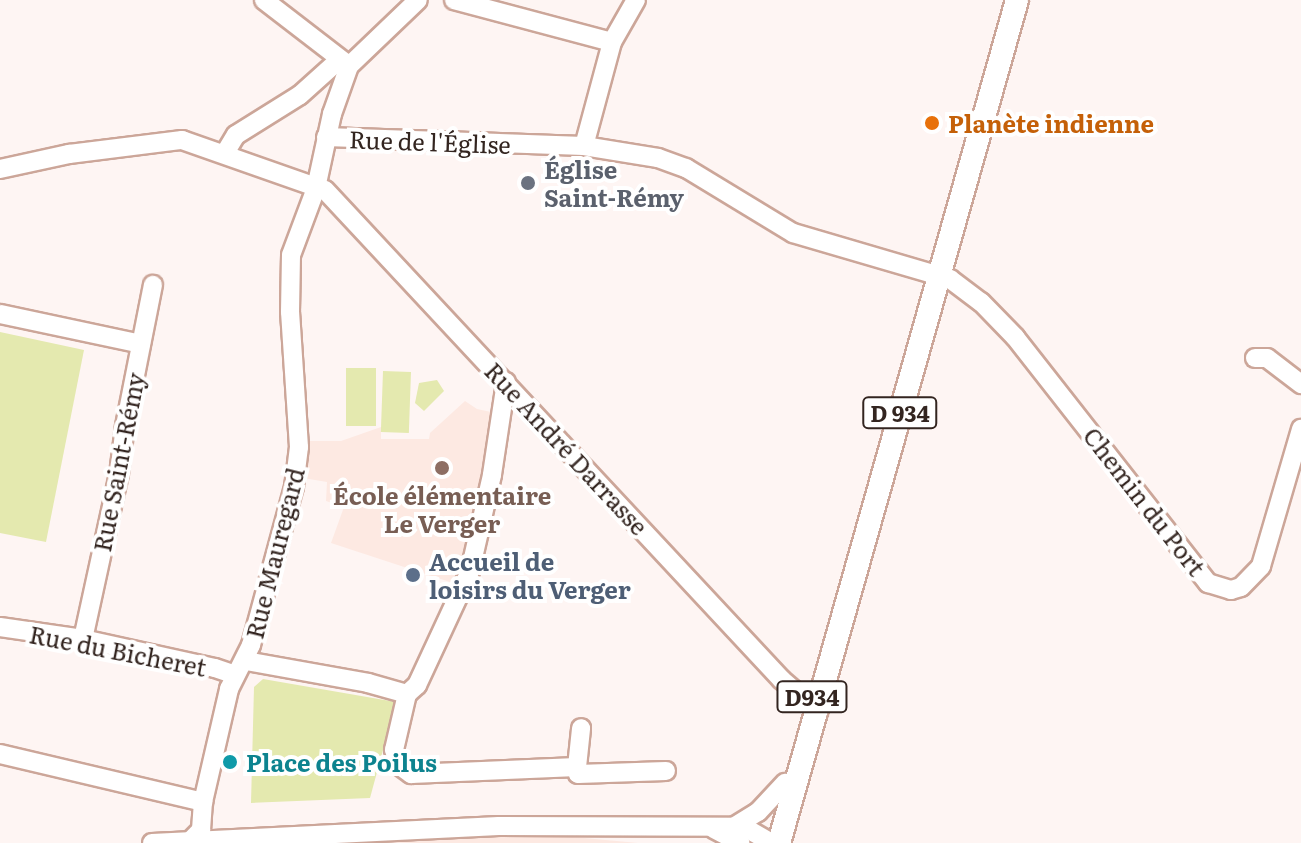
<!DOCTYPE html>
<html>
<head>
<meta charset="utf-8">
<style>
  body { margin:0 }
  #map { position:relative; width:1301px; height:843px; overflow:hidden; background:#fef5f3; font-family:Literata,serif }
  div>[style] { position:absolute }
  .built>* { inset:0; background:#fde9e2 }
  .green>* { inset:0; background:#e4e9af; transform-origin:0 0 }
  .roads { filter:drop-shadow(2px 0 #cca699) drop-shadow(-2px 0 #cca699) drop-shadow(0 2px #cca699) drop-shadow(0 -2px #cca699) }
  .minor>* { height:18px; margin:-9px; padding:0 9px; transform-origin:9px; border-radius:9px; background:#fff }
  .major>* { height:22px; margin:-11px; padding:0 11px; transform-origin:11px; border-radius:11px; background:#fff }
  .dots>* { width:22px; height:22px; translate:-50% -50%; box-sizing:border-box; border:4px solid #fff; border-radius:50% }
  span { translate:-50% -50%; white-space:nowrap; text-align:center; line-height:1.15; -webkit-text-stroke:8px #fff; paint-order:stroke }
  .shield-label span { padding:2px 6px; background:#fff; border:2px solid; border-radius:6px; -webkit-text-stroke-width:0 }
  .shield-label { font-size:22px; color:#332520; font-weight:700 }
  .food-label { font-size:24px; color:#c56008; font-weight:700 }
  .left { translate:0 -50%; text-align:left }
  .street-label { font-size:24px; color:#332520 }
  .worship-label { font-size:24px; color:#5b616d; font-weight:700 }
  .education-label { font-size:24px; color:#785e54; font-weight:700 }
  .service-label { font-size:24px; color:#4e5e75; font-weight:700 }
  .culture-label { font-size:24px; color:#0d838f; font-weight:700 }
</style>
</head>
<body>
<div id="map">
  <div class="built">
    <div style="clip-path:polygon(465px 401px,477px 409px,491px 412px,473px 520px,456px 584px,331px 543px,344px 507px,326px 501px,327px 482px,303px 478px,306px 441px,341px 441px,381px 427px,381px 439px,429px 439px,430px 433px)"></div>
    <div style="clip-path:polygon(541px 834px,638px 843px,363px 843px,363px 839px)"></div>
  </div>
  <div class="green">
    <div style="clip-path:polygon(0 332px,84px 350px,46px 542px,0 533px)"></div>
    <div style="left:346px;top:368px;width:30px;height:58px"></div>
    <div style="left:383px;top:371px;width:28px;height:61px;rotate:2deg"></div>
    <div style="clip-path:polygon(437px 380px,444px 391px,424px 411px,415px 403px,419px 383px)"></div>
    <div style="clip-path:polygon(263px 679px,396px 702px,370px 798px,251px 803px,254px 687px)"></div>
  </div>
  <div class="roads">
    <div class="minor">
      <div style="left:264px;top:0;width:105px;rotate:37.6deg"></div>
      <div style="left:454px;top:0;width:163px;rotate:14.9deg"></div>
      <div style="left:326px;top:137px;width:258px;rotate:2deg"></div>
      <div style="left:584px;top:146px;width:75px;rotate:9.2deg"></div>
      <div style="left:658px;top:158px;width:30px;rotate:20deg"></div>
      <div style="left:686px;top:168px;width:125px;rotate:31.3deg"></div>
      <div style="left:793px;top:233px;width:164px;rotate:16.3deg"></div>
      <div style="left:950px;top:279px;width:39px;rotate:37deg"></div>
      <div style="left:981px;top:302px;width:49px;rotate:45.8deg"></div>
      <div style="left:1015px;top:337px;width:313px;rotate:51.9deg"></div>
      <div style="left:1208px;top:583px;width:24px;rotate:17deg"></div>
      <div style="left:1231px;top:590px;width:10px;rotate:-17deg"></div>
      <div style="left:1241px;top:587px;width:29px;rotate:-46deg"></div>
      <div style="left:1261px;top:566px;width:143px;rotate:-73.7deg"></div>
      <div style="left:584px;top:146px;width:108px;rotate:-74.9deg"></div>
      <div style="left:612px;top:42px;width:48px;rotate:-60.3deg"></div>
      <div style="left:225px;top:153px;width:21px;rotate:-59deg"></div>
      <div style="left:236px;top:135px;width:75px;rotate:-32deg"></div>
      <div style="left:300px;top:95px;width:52px;rotate:-41.9deg"></div>
      <div style="left:0;top:169px;width:71px;rotate:-12.3deg"></div>
      <div style="left:69px;top:154px;width:114px;rotate:-7.1deg"></div>
      <div style="left:182px;top:140px;width:151px;rotate:19.3deg"></div>
      <div style="left:325px;top:190px;width:670px;rotate:47deg"></div>
      <div style="left:782px;top:680px;width:48px;rotate:40.7deg"></div>
      <div style="left:0;top:314px;width:144px;rotate:12deg"></div>
      <div style="left:1255px;top:358px;width:12px"></div>
      <div style="left:1267px;top:358px;width:43px;rotate:37.4deg"></div>
      <div style="left:506px;top:382px;width:94px;rotate:98.6deg"></div>
      <div style="left:492px;top:475px;width:98px;rotate:102.9deg"></div>
      <div style="left:470px;top:571px;width:126px;rotate:114.9deg"></div>
      <div style="left:417px;top:685px;width:13px;rotate:138deg"></div>
      <div style="left:407px;top:694px;width:57px;rotate:103.1deg"></div>
      <div style="left:394px;top:750px;width:17px;rotate:69deg"></div>
      <div style="left:400px;top:766px;width:14px;rotate:36deg"></div>
      <div style="left:411px;top:774px;width:166px;rotate:-2.4deg"></div>
      <div style="left:577px;top:767px;width:7px;rotate:82deg"></div>
      <div style="left:578px;top:774px;width:88px;rotate:-2deg"></div>
      <div style="left:0;top:627px;width:84px;rotate:8.2deg"></div>
      <div style="left:83px;top:639px;width:135px;rotate:12.4deg"></div>
      <div style="left:215px;top:668px;width:21px;rotate:19deg"></div>
      <div style="left:83px;top:639px;width:169px;rotate:-77.7deg"></div>
      <div style="left:119px;top:474px;width:48px;rotate:-82.9deg"></div>
      <div style="left:125px;top:426px;width:144px;rotate:-78.8deg"></div>
      <div style="left:246px;top:661px;width:124px;rotate:10.2deg"></div>
      <div style="left:368px;top:683px;width:41px;rotate:15.8deg"></div>
      <div style="left:0;top:754px;width:209px;rotate:13.3deg"></div>
      <div style="left:577px;top:767px;width:39px;rotate:-84deg"></div>
      <div style="left:732px;top:828px;width:31px;rotate:-32deg"></div>
      <div style="left:758px;top:812px;width:40px;rotate:-47deg"></div>
      <div style="left:714px;top:829px;width:30px;rotate:28deg"></div>
      <div style="left:190px;top:841px;width:16px;rotate:-45deg"></div>
      <div style="left:201px;top:830px;width:28px;rotate:-86deg"></div>
      <div style="left:203px;top:802px;width:116px;rotate:-77deg"></div>
      <div style="left:229px;top:689px;width:49px;rotate:-63.4deg"></div>
      <div style="left:251px;top:645px;width:164px;rotate:-74.8deg"></div>
      <div style="left:294px;top:487px;width:40px;rotate:-82.9deg"></div>
      <div style="left:299px;top:447px;width:135px;rotate:-93.8deg"></div>
      <div style="left:290px;top:312px;width:57px;rotate:-89deg"></div>
      <div style="left:291px;top:255px;width:72px;rotate:-69.5deg"></div>
      <div style="left:316px;top:188px;width:76px;rotate:-77.8deg"></div>
      <div style="left:332px;top:114px;width:51px;rotate:-70.5deg"></div>
      <div style="left:349px;top:66px;width:95px;rotate:-43.7deg"></div>
      <div style="left:152px;top:843px;width:347px;rotate:-2.8deg"></div>
      <div style="left:499px;top:826px;width:245px;rotate:0.2deg"></div>
      <div style="left:744px;top:827px;width:32px;rotate:30deg"></div>
    </div>
    <div class="major">
      <div style="left:779px;top:843px;width:876px;rotate:-74.23deg"></div>
    </div>
  </div>
  <div class="dots">
    <div style="left:932px;top:123px;background:#e8710a"></div>
    <div style="left:528px;top:183px;background:#6b7280"></div>
    <div style="left:442px;top:468px;background:#8d6e63"></div>
    <div style="left:413px;top:575px;background:#5c6f8a"></div>
    <div style="left:230px;top:762px;background:#0f9aa8"></div>
  </div>
  <div class="shield-label">
    <span style="left:900px;top:413px">D 934</span>
    <span style="left:812px;top:697px">D934</span>
  </div>
  <div class="food-label">
    <span class="left" style="left:948px;top:123px">Planète indienne</span>
  </div>
  <div class="street-label">
    <span style="left:430px;top:141px;rotate:2deg">Rue de l'Église</span>
    <span style="left:567px;top:448px;rotate:47deg">Rue André Darrasse</span>
    <span style="left:118px;top:462px;rotate:-79deg">Rue Saint-Rémy</span>
    <span style="left:1145px;top:501px;rotate:52deg">Chemin du Port</span>
    <span style="left:274px;top:553px;rotate:-76deg">Rue Mauregard</span>
    <span style="left:118px;top:650px;rotate:11deg">Rue du Bicheret</span>
  </div>
  <div class="worship-label">
    <span class="left" style="left:544px;top:183px">Église<br>Saint-Rémy</span>
  </div>
  <div class="education-label">
    <span style="left:442px;top:509px">École élémentaire<br>Le Verger</span>
  </div>
  <div class="service-label">
    <span class="left" style="left:429px;top:575px">Accueil de<br>loisirs du Verger</span>
  </div>
  <div class="culture-label">
    <span class="left" style="left:246px;top:762px">Place des Poilus</span>
  </div>
</div>
</body>
</html>
